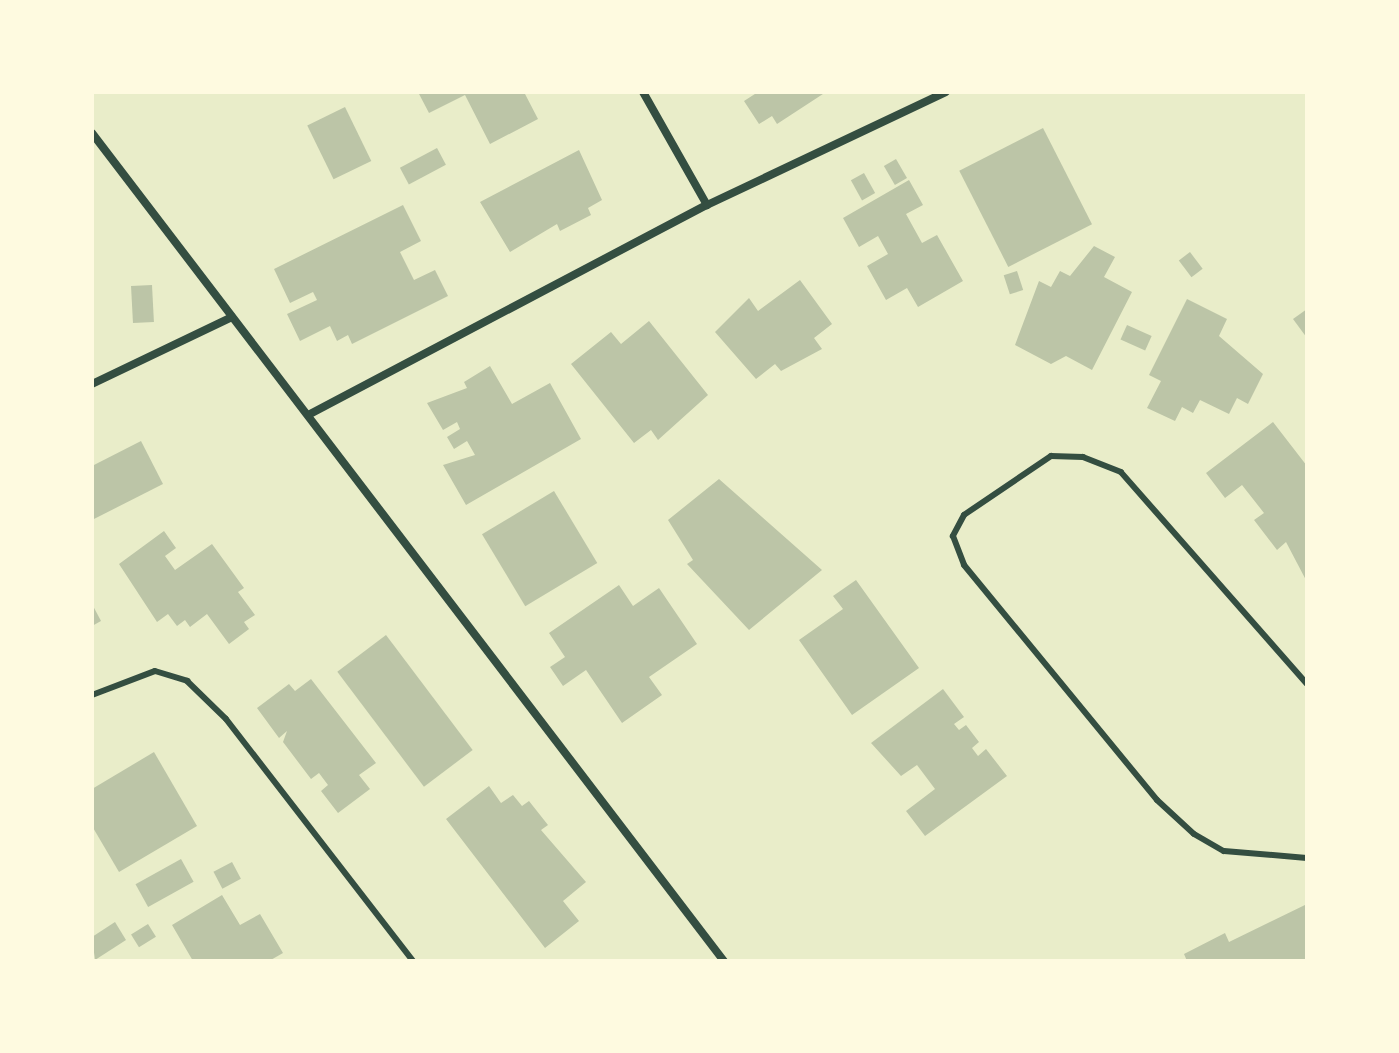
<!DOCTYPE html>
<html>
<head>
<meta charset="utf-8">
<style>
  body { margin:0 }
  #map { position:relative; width:1399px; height:1053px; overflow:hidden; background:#e9edc9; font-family:Arial,sans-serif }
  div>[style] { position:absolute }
  .building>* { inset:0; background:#bcc5a7; transform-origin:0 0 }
  .service>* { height:6px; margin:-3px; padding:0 3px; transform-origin:3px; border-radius:3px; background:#344e41 }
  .minor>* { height:8px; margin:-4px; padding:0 4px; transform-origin:4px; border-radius:4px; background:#344e41 }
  span { translate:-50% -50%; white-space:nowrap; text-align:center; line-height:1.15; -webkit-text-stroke:6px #fefae0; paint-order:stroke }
  .frame { position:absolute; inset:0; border:94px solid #fefae0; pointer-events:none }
</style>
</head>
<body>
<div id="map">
  <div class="building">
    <div style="clip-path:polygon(418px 92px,524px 92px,538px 119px,490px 144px,465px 95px,429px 113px)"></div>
    <div style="clip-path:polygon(758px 92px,826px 92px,777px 124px,772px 116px,759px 124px,744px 101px)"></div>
    <div style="left:345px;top:107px;width:60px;height:42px;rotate:64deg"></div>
    <div style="left:1043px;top:128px;width:108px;height:94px;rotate:63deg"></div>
    <div style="left:437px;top:148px;width:19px;height:42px;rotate:62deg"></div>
    <div style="clip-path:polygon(579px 150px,602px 200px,588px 208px,591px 215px,560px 231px,557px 224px,510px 252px,480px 202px)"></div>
    <div style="left:896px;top:159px;width:22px;height:14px;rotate:60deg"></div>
    <div style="left:864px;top:173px;width:23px;height:15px;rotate:61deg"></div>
    <div style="clip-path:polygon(909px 180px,923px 205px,906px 214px,922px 243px,937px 235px,963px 281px,918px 307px,907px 288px,886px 300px,867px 266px,888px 254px,878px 236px,859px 247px,843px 218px)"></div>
    <div style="clip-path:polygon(403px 205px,421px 241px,400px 252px,414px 280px,435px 270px,448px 296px,352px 344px,348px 335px,337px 341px,330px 326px,300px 341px,287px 314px,317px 300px,313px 292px,290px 303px,274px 269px)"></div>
    <div style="clip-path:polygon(1094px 246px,1115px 257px,1104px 277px,1132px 292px,1092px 370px,1066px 356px,1051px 364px,1015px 345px,1039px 281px,1051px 287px,1060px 271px,1070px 276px)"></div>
    <div style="left:1190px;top:252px;width:21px;height:14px;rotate:53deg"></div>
    <div style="left:1017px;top:271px;width:20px;height:14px;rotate:72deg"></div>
    <div style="clip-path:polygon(800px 280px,832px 324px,814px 338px,822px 349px,781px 371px,775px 364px,756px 379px,715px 332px,749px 298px,758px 311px)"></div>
    <div style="left:152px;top:285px;width:37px;height:21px;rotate:87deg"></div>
    <div style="clip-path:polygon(1187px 299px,1227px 319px,1219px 336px,1263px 374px,1248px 404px,1237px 398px,1229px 414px,1200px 400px,1193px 413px,1182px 407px,1175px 421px,1147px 408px,1161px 381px,1149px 375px)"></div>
    <div style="clip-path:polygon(1307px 309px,1307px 338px,1293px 319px)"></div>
    <div style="clip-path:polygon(649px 321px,708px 395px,658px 440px,651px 430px,634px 443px,571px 364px,611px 332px,621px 344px)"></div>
    <div style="left:1127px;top:325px;width:27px;height:16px;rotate:24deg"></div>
    <div style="clip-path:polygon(490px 366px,512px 404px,550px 383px,581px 439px,466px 505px,443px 465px,475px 455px,467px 441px,454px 449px,447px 437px,460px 429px,457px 422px,443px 430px,427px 403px,467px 388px,464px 382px)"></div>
    <div style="clip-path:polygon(1273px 422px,1307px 466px,1307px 582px,1286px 542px,1277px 550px,1254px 520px,1264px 513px,1242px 485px,1225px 498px,1206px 473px)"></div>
    <div style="clip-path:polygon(141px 441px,163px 484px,92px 520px,92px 466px)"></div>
    <div style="clip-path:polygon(719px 479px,822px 570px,749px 630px,687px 564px,693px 560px,668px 520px)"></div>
    <div style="left:554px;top:491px;width:84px;height:84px;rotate:59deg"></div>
    <div style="clip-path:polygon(164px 531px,176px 548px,165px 556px,175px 570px,212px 544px,244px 588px,238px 592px,255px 615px,244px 622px,249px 629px,229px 644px,207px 614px,190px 627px,185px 620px,177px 626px,168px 614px,157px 622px,119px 564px)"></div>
    <div style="clip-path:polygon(856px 580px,919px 668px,852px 715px,799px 640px,843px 609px,833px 596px)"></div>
    <div style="clip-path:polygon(619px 585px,633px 606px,659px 588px,697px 644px,649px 677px,662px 695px,622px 723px,586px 670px,563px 686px,550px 667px,565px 657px,549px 633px)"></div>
    <div style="clip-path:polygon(92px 604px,101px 621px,92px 626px)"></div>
    <div style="left:386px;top:635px;width:144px;height:61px;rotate:53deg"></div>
    <div style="clip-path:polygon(311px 679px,376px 763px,359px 775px,370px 789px,338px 813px,321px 791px,328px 785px,319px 773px,311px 779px,283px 742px,287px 731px,279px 738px,257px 708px,289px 684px,295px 691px)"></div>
    <div style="clip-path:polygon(943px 689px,964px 717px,954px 724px,959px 730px,966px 725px,979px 742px,972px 748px,978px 756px,986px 749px,1007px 776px,925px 836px,906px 811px,935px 789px,917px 765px,901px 776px,871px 743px)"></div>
    <div style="clip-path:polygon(154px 752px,197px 826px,119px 872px,92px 826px,92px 789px)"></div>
    <div style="clip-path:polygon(489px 786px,501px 803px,513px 795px,522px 806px,529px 801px,548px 825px,541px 830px,586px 882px,563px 901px,579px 921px,545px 948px,446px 819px)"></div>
    <div style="left:181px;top:859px;width:26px;height:52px;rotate:61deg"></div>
    <div style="left:232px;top:862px;width:19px;height:21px;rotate:62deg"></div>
    <div style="clip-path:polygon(222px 895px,240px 925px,260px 914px,283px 953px,269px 961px,193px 961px,172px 925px)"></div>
    <div style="clip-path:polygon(1307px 904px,1307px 961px,1187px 961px,1184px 954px,1225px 933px,1229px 942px)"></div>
    <div style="clip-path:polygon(115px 922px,126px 940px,95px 960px,92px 937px)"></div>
    <div style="left:148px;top:924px;width:15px;height:20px;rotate:58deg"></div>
  </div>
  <div class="service">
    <div style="left:1307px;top:684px;width:282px;rotate:-131.3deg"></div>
    <div style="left:1121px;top:472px;width:41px;rotate:-158.5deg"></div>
    <div style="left:1083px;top:457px;width:32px;rotate:-178deg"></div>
    <div style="left:1051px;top:456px;width:105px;rotate:145.9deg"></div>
    <div style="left:964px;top:515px;width:24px;rotate:118deg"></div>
    <div style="left:953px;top:536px;width:31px;rotate:69deg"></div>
    <div style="left:964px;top:565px;width:304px;rotate:50.6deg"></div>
    <div style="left:1157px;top:800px;width:50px;rotate:42.6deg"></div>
    <div style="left:1194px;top:834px;width:34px;rotate:30deg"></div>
    <div style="left:1224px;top:851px;width:83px;rotate:4.8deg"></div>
    <div style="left:92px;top:695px;width:67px;rotate:-20.9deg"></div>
    <div style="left:155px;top:671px;width:34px;rotate:17deg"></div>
    <div style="left:187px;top:681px;width:54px;rotate:44.3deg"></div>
    <div style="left:226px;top:719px;width:306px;rotate:52.3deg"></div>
  </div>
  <div class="minor">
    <div style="left:643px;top:92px;width:130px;rotate:60.5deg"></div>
    <div style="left:92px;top:133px;width:1042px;rotate:52.65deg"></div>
    <div style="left:92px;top:384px;width:155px;rotate:-25.6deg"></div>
    <div style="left:310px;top:414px;width:449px;rotate:-27.8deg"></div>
    <div style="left:707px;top:205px;width:264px;rotate:-25.3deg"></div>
  </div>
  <div class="frame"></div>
</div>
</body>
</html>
